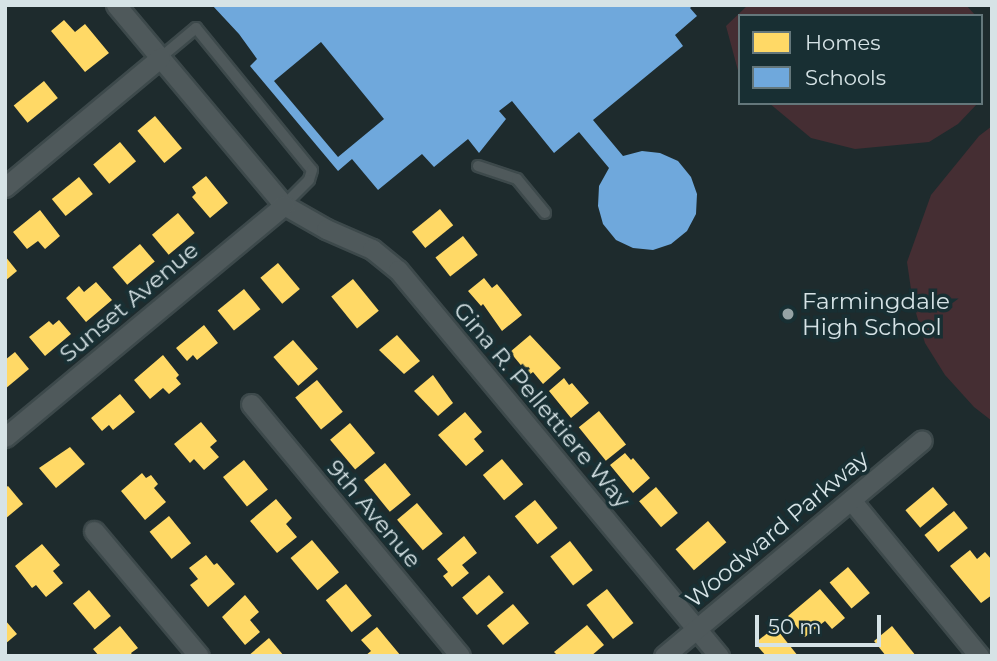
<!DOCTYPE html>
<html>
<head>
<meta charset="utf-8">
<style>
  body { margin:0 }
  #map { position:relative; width:997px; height:661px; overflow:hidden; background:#1e2b2d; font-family:Montserrat,sans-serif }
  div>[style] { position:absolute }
  .green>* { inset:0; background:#452e33 }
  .homes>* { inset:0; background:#ffd966; transform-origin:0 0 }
  .schools>* { inset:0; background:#6fa8dc }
  .roads { filter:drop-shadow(2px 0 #3d494b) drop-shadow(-2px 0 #3d494b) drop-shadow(0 2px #3d494b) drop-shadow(0 -2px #3d494b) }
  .service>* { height:10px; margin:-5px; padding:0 5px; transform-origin:5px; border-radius:5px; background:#4f595b }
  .minor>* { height:19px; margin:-9.5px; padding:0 9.5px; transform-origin:9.5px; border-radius:9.5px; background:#4f595b }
  .dots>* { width:19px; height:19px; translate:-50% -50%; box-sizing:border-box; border:4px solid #182f33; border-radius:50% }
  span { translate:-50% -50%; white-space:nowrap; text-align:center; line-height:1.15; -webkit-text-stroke:7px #182f33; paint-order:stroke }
  .poi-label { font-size:23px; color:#d6e3e6 }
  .left { translate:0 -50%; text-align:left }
  .street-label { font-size:23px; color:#d6e3e6 }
  .frame { position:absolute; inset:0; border:7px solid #d6e3e6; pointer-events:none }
  .legend { position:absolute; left:738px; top:14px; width:245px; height:91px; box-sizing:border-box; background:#182f33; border:2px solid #64777b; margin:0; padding:9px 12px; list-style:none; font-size:21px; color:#d6e3e6 }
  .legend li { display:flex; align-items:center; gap:14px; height:35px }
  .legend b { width:35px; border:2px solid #64777b }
  .scale { position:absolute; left:755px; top:615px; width:126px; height:32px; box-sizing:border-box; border:4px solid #d6e3e6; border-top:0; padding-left:9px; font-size:21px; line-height:24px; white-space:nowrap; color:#d6e3e6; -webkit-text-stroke:5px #182f33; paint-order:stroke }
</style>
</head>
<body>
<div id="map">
  <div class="green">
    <div style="clip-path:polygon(748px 5px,966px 5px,976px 16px,740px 16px,740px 78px,726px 26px)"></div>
    <div style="clip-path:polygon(769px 103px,978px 103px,958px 124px,929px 142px,855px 149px,811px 138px)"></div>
    <div style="clip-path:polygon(992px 126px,992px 421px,974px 407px,945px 375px,925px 343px,913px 303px,907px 262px,931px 195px,979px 136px)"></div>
  </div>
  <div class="homes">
    <div style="clip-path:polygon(64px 20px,75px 32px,85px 24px,109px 53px,85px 72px,51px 31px)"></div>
    <div style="left:44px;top:81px;width:22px;height:39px;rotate:51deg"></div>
    <div style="left:155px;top:116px;width:42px;height:23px;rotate:50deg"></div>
    <div style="left:120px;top:142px;width:25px;height:35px;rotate:50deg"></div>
    <div style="clip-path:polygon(206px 176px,228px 203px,210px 218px,192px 197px,196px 193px,192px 187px)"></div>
    <div style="left:79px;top:177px;width:22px;height:35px;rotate:51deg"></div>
    <div style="left:440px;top:209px;width:21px;height:36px;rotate:51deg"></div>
    <div style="clip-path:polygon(40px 210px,60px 236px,45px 249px,38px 241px,27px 249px,13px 232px)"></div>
    <div style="left:178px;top:213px;width:26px;height:34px;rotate:50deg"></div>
    <div style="left:463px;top:236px;width:24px;height:35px;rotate:52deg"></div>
    <div style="left:140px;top:244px;width:23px;height:36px;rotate:50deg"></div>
    <div style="clip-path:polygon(5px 256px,17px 271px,5px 281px)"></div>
    <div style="left:278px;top:263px;width:34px;height:23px;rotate:50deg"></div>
    <div style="clip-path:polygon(484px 278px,492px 288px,497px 284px,522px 315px,502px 331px,483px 304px,481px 306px,468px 291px)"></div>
    <div style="left:353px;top:279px;width:41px;height:28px;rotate:51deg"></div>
    <div style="clip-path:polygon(96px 282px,112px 300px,86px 322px,66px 298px,79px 286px,84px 292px)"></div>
    <div style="left:244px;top:289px;width:26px;height:34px;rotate:51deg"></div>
    <div style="clip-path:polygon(59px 320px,71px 334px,45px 356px,29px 337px,49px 321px,53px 325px)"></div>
    <div style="clip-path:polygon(204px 325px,218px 343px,197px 360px,193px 355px,187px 361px,176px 348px)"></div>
    <div style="clip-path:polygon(397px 335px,420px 361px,404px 374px,379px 350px)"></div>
    <div style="clip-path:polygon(530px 335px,561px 368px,543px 384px,533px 372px,529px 375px,510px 352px)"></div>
    <div style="left:293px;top:340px;width:38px;height:26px;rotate:49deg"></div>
    <div style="clip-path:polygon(15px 352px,29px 369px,5px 389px,5px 360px)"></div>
    <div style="clip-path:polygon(163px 355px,179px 375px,176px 378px,181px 384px,169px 394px,163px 388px,150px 399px,134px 380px)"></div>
    <div style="clip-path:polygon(433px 375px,453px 403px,438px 416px,414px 391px)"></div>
    <div style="clip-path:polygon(564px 378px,569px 385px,572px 383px,589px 403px,571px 418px,549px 391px)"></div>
    <div style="left:317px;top:380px;width:41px;height:28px;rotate:51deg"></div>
    <div style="clip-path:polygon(120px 394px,135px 412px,113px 430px,109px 425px,102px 431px,91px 418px)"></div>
    <div style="left:599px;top:411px;width:43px;height:26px;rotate:51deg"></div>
    <div style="clip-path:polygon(465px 412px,482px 432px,474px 439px,484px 451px,466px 466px,438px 435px)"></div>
    <div style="clip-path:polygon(201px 422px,217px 441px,210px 447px,219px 457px,204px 470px,194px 459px,190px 463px,174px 444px)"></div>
    <div style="left:350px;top:423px;width:39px;height:26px;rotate:50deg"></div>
    <div style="clip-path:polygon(70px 447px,85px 464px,56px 488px,39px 468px)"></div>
    <div style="clip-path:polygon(625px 453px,631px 460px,633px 458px,650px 478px,633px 493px,610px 465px)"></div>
    <div style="left:502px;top:459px;width:33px;height:25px;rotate:50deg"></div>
    <div style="left:244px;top:460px;width:38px;height:27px;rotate:51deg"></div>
    <div style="left:385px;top:463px;width:41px;height:27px;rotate:51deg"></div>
    <div style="clip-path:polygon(142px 473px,146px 478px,151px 475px,158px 484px,154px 488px,166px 502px,145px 520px,121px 491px)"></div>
    <div style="clip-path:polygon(8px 486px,23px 504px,5px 519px,5px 488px)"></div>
    <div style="left:656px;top:487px;width:34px;height:22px;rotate:50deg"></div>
    <div style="left:933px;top:487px;width:23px;height:36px;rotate:50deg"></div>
    <div style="clip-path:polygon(276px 499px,292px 518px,286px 524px,297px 537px,277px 553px,250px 521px)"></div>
    <div style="left:535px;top:500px;width:36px;height:26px;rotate:51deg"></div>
    <div style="left:417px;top:503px;width:40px;height:26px;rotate:50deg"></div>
    <div style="left:954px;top:511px;width:22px;height:38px;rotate:51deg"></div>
    <div style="left:169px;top:516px;width:35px;height:25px;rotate:51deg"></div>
    <div style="left:708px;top:521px;width:28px;height:43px;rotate:49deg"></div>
    <div style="clip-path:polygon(464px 536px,477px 553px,462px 565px,469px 573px,452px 587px,443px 576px,448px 572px,437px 559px)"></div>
    <div style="left:312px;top:540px;width:42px;height:28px;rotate:50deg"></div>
    <div style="left:570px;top:541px;width:37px;height:25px;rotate:52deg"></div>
    <div style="clip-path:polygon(42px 544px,60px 565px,53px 571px,63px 583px,46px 597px,36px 585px,32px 588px,15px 566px)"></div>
    <div style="clip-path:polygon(970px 550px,977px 559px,985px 552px,992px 560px,992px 595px,981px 603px,950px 566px)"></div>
    <div style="clip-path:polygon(206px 555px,214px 565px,217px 563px,235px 584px,208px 607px,190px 585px,198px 579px,189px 568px)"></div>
    <div style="left:848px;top:567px;width:34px;height:24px;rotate:50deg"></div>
    <div style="left:489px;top:575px;width:23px;height:35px;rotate:50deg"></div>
    <div style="left:346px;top:584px;width:41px;height:26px;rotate:51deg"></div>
    <div style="left:607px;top:589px;width:43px;height:26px;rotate:52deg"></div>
    <div style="clip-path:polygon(820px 589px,845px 618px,832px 629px,825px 621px,805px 637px,788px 616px)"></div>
    <div style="left:89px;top:590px;width:34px;height:21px;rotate:50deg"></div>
    <div style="clip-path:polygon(245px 595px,259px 612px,250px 620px,260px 632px,245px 645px,222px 617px)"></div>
    <div style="left:513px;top:604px;width:25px;height:34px;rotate:50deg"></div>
    <div style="clip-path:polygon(5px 620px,17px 634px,5px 644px)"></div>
    <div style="clip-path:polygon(587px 625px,604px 645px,591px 656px,558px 656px,554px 652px)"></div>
    <div style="clip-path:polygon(120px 626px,138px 648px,131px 653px,133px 656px,99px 656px,93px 649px)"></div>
    <div style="clip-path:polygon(892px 626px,916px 656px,886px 656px,874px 641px)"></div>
    <div style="clip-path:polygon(377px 627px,386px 638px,401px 656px,365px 656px,371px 651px,361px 640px)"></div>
    <div style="clip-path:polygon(775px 627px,798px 656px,766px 656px,755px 643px)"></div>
    <div style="clip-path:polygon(269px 638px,284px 656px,248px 656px)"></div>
  </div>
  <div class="schools">
    <div style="clip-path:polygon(evenodd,212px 5px,693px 5px,690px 8px,697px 16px,675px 35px,683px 46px,593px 120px,623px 156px,642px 151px,660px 153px,678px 161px,691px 177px,697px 194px,696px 214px,687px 231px,671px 244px,653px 250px,633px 248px,616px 240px,603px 224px,598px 206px,599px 186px,609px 168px,579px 132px,554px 153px,512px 101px,499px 111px,506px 119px,479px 153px,468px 139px,434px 167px,422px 154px,378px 190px,352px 159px,338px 171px,250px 66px,257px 59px,239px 34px,212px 5px,321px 42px,384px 119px,338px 157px,274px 81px,321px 42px)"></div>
  </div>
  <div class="roads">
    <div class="service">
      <div style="left:160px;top:58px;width:47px;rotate:-39.8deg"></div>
      <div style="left:196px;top:28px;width:183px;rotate:50.8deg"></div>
      <div style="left:312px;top:170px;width:10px;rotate:107deg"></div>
      <div style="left:309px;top:180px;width:35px;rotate:135deg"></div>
      <div style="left:478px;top:166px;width:41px;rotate:18.4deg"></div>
      <div style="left:517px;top:179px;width:44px;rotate:50.5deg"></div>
    </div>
    <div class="minor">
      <div style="left:116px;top:5px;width:261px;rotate:50deg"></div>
      <div style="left:284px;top:205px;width:48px;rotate:29.7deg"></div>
      <div style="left:326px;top:229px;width:50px;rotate:23.5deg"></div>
      <div style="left:372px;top:249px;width:33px;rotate:39deg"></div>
      <div style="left:398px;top:270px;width:502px;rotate:50.25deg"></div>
      <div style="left:5px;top:187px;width:202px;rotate:-39.8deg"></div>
      <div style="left:251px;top:404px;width:327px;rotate:50.3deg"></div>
      <div style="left:5px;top:437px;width:363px;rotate:-39.7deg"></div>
      <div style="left:851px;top:500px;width:202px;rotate:50.6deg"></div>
      <div style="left:94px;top:531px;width:163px;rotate:50deg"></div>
      <div style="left:664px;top:656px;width:336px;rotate:-39.9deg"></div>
    </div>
  </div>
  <div class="dots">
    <div style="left:788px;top:314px;background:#96a3a5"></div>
  </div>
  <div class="poi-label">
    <span class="left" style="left:802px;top:314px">Farmingdale<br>High School</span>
  </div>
  <div class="street-label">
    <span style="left:129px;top:302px;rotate:-40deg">Sunset Avenue</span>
    <span style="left:542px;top:405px;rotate:50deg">Gina R. Pellettiere Way</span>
    <span style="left:374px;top:514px;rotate:50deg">9th Avenue</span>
    <span style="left:777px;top:529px;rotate:-40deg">Woodward Parkway</span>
  </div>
  <div class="frame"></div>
  <ul class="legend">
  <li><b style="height:19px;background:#ffd966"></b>Homes</li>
  <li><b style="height:19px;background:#6fa8dc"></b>Schools</li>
  </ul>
  <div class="scale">50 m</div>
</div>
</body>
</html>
